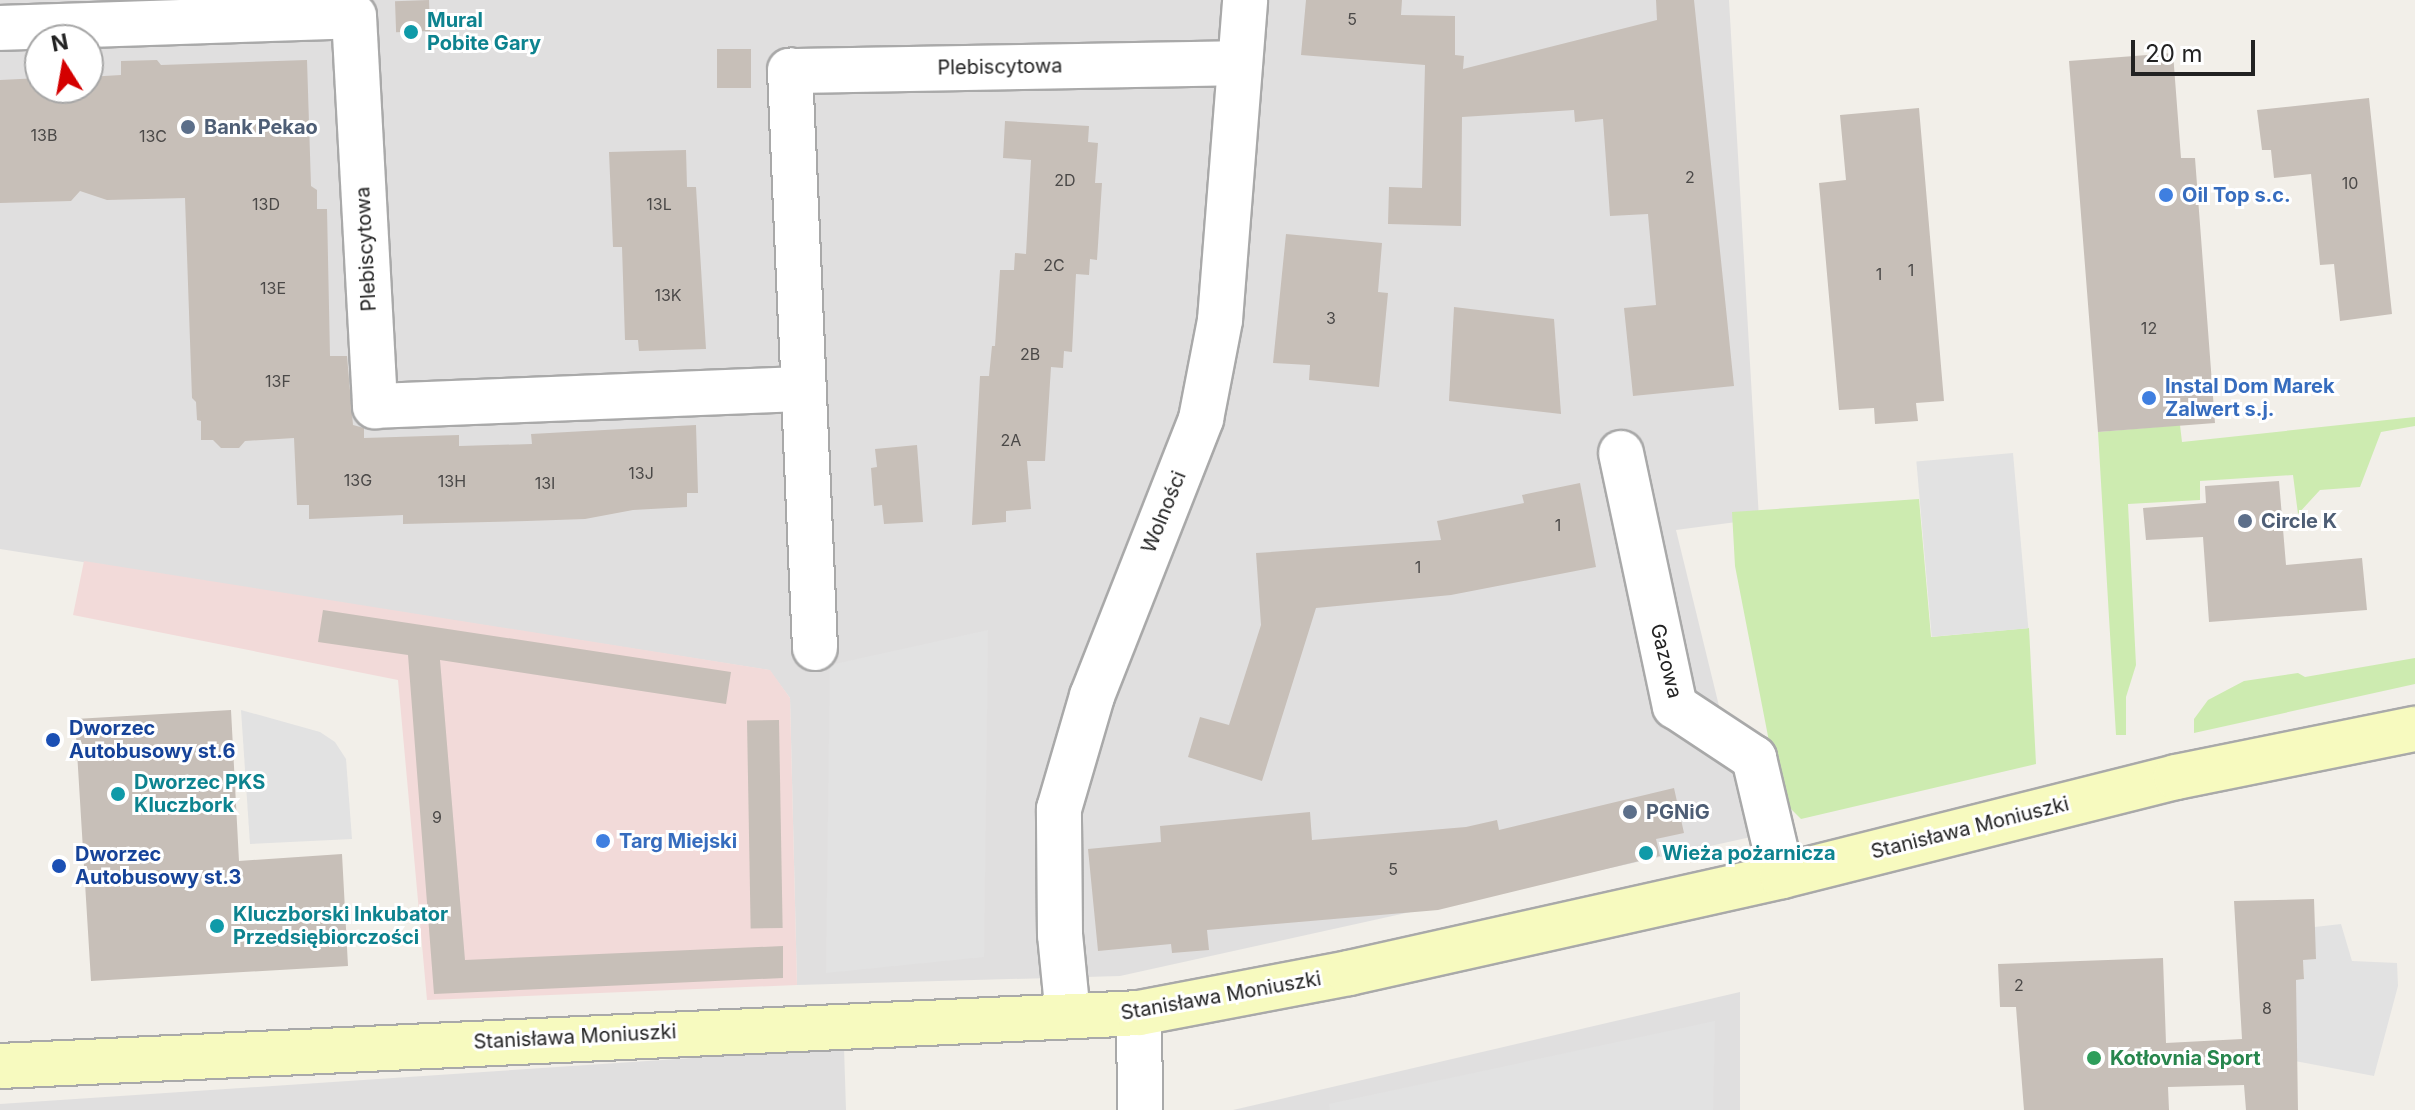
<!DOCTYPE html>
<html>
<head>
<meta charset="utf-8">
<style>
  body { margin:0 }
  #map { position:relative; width:2415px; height:1110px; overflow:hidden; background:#f2efe9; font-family:Inter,sans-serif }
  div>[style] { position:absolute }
  .residential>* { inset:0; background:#e0dfdf }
  .commercial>* { inset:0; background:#f2dad9 }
  .grass>* { inset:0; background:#cdebb0 }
  .parking>* { inset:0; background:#e2e2e2; transform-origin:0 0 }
  .building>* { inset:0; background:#c7bfb8; transform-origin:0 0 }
  .roads { filter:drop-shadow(2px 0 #a9a9a9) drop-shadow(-2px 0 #a9a9a9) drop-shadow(0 2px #a9a9a9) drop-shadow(0 -2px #a9a9a9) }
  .street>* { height:44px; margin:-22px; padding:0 22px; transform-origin:22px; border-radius:22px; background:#fff }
  .secondary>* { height:44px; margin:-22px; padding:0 22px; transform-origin:22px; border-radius:22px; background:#f7fabf }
  .dots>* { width:22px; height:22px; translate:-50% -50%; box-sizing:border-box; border:4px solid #fff; border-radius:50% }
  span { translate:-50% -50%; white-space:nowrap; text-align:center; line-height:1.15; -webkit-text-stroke:6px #fff; paint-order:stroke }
  .number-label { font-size:16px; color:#4b4948 }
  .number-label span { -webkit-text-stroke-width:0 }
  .culture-label { font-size:20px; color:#0d838f; font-weight:700 }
  .left { translate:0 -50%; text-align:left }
  .street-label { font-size:20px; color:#222 }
  .service-label { font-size:20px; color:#4e5e75; font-weight:700 }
  .shop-label { font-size:20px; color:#366cbe; font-weight:700 }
  .transit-label { font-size:20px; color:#164399; font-weight:700 }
  .leisure-label { font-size:20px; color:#27864d; font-weight:700 }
  .north { position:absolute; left:24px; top:24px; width:80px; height:80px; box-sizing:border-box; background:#fff; border:2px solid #a7a7a7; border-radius:50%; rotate:349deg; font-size:22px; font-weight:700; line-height:32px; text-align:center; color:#222 }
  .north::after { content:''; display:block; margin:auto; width:28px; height:36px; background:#d40000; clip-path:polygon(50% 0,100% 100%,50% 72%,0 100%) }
  .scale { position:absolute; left:2131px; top:40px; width:124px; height:36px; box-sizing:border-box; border:4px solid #222; border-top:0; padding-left:10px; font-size:24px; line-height:28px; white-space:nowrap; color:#222; -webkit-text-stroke:6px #fff; paint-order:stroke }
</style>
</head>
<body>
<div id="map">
  <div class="residential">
    <div style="clip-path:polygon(evenodd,0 0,1729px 0,1759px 519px,1676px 530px,1751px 837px,1120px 976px,797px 985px,790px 698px,769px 670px,0 549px,0 0,40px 40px,88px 40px,88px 88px,40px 88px,40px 40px)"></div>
    <div style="clip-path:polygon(1740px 992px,1740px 1110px,1233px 1110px)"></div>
    <div style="clip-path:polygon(844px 1048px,846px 1110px,0 1110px,0 1104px)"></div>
  </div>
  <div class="commercial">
    <div style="clip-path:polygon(84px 561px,770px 670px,790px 698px,797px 985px,427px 1000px,398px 680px,73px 615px)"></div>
  </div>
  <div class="grass">
    <div style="clip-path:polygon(2415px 417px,2415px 426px,2381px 432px,2360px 487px,2320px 490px,2298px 514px,2293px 475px,2200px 481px,2200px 500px,2128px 504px,2136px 665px,2126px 697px,2126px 735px,2116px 735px,2098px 432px,2180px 425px,2182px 442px)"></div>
    <div style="clip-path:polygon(1919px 499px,1931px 637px,2029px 628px,2036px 764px,1801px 819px,1780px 798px,1735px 566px,1732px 512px)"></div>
    <div style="clip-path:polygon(2415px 658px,2415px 684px,2194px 733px,2194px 719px,2208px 700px,2244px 681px,2298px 673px,2305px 677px)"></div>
  </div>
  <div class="parking">
    <div style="left:2013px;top:453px;width:176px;height:97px;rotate:85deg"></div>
    <div style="clip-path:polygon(988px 630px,984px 957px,826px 973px,830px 665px)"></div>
    <div style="clip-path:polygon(241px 710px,320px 732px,335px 742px,346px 759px,352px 839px,250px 844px)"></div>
    <div style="clip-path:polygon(2341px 924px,2352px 961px,2397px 963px,2398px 986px,2374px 1076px,2295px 1061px,2293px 980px,2304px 979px,2303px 961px,2295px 962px,2315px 927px)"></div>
    <div style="clip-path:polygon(1715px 1021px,1713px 1110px,1330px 1110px,1329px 1104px)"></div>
  </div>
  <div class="building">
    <div style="left:429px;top:0;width:31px;height:34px;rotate:88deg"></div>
    <div style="clip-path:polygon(1306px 0,1402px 0,1401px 15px,1455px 16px,1455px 55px,1464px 56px,1463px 69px,1657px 20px,1656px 0,1694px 0,1734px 386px,1633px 396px,1624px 308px,1656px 305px,1648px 214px,1610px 216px,1603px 119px,1575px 122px,1574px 110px,1462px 117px,1461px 226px,1388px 224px,1389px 187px,1422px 188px,1425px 65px,1301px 55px)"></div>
    <div style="left:717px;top:49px;width:34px;height:39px"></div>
    <div style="clip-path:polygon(2173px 53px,2181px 158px,2195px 158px,2215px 423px,2098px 432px,2069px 61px)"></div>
    <div style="clip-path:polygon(157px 60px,161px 65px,307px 60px,311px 186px,317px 190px,317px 209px,327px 209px,330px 356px,347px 356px,353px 425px,364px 428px,364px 438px,459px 435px,459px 446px,532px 444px,531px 434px,696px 425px,698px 493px,687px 493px,687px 507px,633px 510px,585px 519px,527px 521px,403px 524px,403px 515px,309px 519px,309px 505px,297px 505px,294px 438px,245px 441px,239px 448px,221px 448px,213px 440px,201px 440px,201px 421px,197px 420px,196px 402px,192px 398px,185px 198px,107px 200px,80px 191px,71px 201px,0 203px,0 80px,40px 78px,40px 88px,88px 88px,88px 77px,121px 75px,121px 61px)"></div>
    <div style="clip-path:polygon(2369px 98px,2392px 314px,2340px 321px,2334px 264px,2320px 265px,2311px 174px,2274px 178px,2271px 150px,2262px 150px,2257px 110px)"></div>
    <div style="clip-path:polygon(1919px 108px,1944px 401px,1916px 403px,1918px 421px,1875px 424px,1874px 408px,1839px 410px,1819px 183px,1846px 180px,1840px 115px)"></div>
    <div style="clip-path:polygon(1005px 121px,1089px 126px,1088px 142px,1098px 143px,1095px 183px,1102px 183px,1097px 260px,1090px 259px,1089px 275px,1076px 274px,1072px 352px,1064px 351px,1063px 368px,1051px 367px,1045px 461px,1027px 461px,1031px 509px,1006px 511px,1006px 522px,972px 525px,980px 376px,989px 376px,992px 346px,995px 346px,1000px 270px,1014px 270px,1015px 253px,1026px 254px,1031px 160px,1003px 158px)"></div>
    <div style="clip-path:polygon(686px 150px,687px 187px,696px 187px,706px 349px,639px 351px,638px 340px,625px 340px,622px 247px,613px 247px,609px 152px)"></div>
    <div style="clip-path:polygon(1286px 234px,1382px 243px,1378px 292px,1388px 293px,1379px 387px,1309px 380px,1310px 365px,1273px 363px)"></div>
    <div style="clip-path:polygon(1454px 307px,1554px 319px,1561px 414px,1449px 401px)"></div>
    <div style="clip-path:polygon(917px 445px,923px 522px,884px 524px,882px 505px,874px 506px,871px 468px,877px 467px,875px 449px)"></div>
    <div style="clip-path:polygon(2279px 481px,2286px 565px,2362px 558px,2367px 610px,2209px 622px,2203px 537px,2146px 540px,2143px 508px,2206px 503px,2205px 486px)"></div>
    <div style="clip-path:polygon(1580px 483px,1596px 567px,1451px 595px,1316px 608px,1262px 781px,1188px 757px,1200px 717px,1229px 725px,1261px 625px,1256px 553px,1441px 540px,1437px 521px,1524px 503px,1522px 495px)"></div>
    <div style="clip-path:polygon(323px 610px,731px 672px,726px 704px,440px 660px,465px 960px,783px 946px,783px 978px,434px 994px,408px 655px,318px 642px)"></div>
    <div style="clip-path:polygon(231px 710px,239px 861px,342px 854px,348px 966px,91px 981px,75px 719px)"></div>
    <div style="left:779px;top:720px;width:208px;height:32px;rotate:89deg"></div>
    <div style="clip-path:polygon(1674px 788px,1684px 833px,1656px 839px,1660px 856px,1438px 910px,1207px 930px,1209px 950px,1172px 953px,1171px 944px,1098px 951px,1088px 849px,1161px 842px,1160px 826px,1310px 812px,1312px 840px,1466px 827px,1497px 820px,1499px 830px)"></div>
    <div style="clip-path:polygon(2314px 899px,2316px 959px,2303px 960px,2304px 979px,2296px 980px,2298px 1110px,2246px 1110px,2244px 1085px,2168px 1087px,2169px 1110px,2024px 1110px,2016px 1007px,2000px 1007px,1998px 964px,2163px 958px,2166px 1043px,2242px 1039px,2234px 901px)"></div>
  </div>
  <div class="roads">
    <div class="street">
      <div style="left:0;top:28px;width:354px;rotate:-1.9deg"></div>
      <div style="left:354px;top:16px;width:391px;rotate:86.9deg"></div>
      <div style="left:375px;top:406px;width:429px;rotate:-2.3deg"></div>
      <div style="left:1621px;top:453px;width:259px;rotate:78deg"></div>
      <div style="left:1675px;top:706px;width:95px;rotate:33.4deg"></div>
      <div style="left:1754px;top:758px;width:121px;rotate:76.7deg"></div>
      <div style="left:815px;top:648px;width:578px;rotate:-92.48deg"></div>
      <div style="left:790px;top:71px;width:450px;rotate:-1deg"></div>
      <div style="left:1139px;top:1013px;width:97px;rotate:89.4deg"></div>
      <div style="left:1068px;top:1016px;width:81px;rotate:-95.6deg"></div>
      <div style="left:1060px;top:935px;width:126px;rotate:-90.5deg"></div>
      <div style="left:1059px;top:809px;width:118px;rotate:-73.7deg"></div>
      <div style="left:1092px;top:696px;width:298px;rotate:-68.5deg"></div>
      <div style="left:1201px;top:419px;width:101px;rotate:-79.1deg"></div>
      <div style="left:1220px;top:320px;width:321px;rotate:-85.5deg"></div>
    </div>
    <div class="secondary">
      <div style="left:0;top:1066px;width:1140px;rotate:-2.66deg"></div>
      <div style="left:1139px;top:1013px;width:214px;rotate:-10.8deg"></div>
      <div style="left:1349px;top:973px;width:444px;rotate:-12.6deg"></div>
      <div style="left:1782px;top:876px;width:406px;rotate:-14.1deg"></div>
      <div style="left:2176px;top:777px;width:244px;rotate:-11.4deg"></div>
    </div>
  </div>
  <div class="dots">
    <div style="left:411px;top:32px;background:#0f9aa8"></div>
    <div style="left:188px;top:127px;background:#5c6f8a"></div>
    <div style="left:2166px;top:195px;background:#3f7fe0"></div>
    <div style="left:2149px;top:398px;background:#3f7fe0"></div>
    <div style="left:2245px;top:521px;background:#5c6f8a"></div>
    <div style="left:53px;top:740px;background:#1a4fb4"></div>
    <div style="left:118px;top:794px;background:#0f9aa8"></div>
    <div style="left:1630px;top:812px;background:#5c6f8a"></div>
    <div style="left:603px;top:841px;background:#3f7fe0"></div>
    <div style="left:1646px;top:853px;background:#0f9aa8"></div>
    <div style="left:59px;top:866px;background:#1a4fb4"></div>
    <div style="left:217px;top:926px;background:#0f9aa8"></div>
    <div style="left:2094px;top:1058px;background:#2e9e5b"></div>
  </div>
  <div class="number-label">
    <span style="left:1352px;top:19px">5</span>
    <span style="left:44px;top:135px">13B</span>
    <span style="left:153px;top:136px">13C</span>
    <span style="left:1690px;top:177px">2</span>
    <span style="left:1065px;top:180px">2D</span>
    <span style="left:2350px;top:183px">10</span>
    <span style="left:266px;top:204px">13D</span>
    <span style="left:659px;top:204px">13L</span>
    <span style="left:1054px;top:265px">2C</span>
    <span style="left:1911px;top:270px">1</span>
    <span style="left:1879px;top:274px">1</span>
    <span style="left:273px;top:288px">13E</span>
    <span style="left:668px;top:295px">13K</span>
    <span style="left:1331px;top:318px">3</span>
    <span style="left:2149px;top:328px">12</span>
    <span style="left:1030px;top:354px">2B</span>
    <span style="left:278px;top:381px">13F</span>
    <span style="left:1011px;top:440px">2A</span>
    <span style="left:641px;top:473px">13J</span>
    <span style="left:358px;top:480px">13G</span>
    <span style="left:452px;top:481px">13H</span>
    <span style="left:545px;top:483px">13I</span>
    <span style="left:1558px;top:525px">1</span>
    <span style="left:1418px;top:567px">1</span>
    <span style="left:437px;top:817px">9</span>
    <span style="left:1393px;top:869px">5</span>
    <span style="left:2019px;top:985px">2</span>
    <span style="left:2267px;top:1008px">8</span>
  </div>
  <div class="culture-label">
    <span class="left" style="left:427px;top:32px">Mural<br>Pobite Gary</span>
    <span class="left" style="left:134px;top:794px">Dworzec PKS<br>Kluczbork</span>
    <span class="left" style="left:1662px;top:853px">Wieża pożarnicza</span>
    <span class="left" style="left:233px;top:926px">Kluczborski Inkubator<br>Przedsiębiorczości</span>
  </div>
  <div class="street-label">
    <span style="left:1000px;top:67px;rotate:-1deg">Plebiscytowa</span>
    <span style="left:366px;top:249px;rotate:-93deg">Plebiscytowa</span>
    <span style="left:1164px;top:512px;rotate:-68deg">Wolności</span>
    <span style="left:1666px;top:661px;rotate:76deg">Gazowa</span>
    <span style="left:1970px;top:828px;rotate:-14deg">Stanisława Moniuszki</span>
    <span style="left:1221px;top:996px;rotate:-10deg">Stanisława Moniuszki</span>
    <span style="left:575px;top:1037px;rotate:-3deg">Stanisława Moniuszki</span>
  </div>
  <div class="service-label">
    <span class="left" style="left:204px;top:127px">Bank Pekao</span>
    <span class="left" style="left:2261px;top:521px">Circle K</span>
    <span class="left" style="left:1646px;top:812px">PGNiG</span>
  </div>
  <div class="shop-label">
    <span class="left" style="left:2182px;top:195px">Oil Top s.c.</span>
    <span class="left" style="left:2165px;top:398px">Instal Dom Marek<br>Zalwert s.j.</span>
    <span class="left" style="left:619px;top:841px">Targ Miejski</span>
  </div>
  <div class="transit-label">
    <span class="left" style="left:69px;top:740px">Dworzec<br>Autobusowy st.6</span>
    <span class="left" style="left:75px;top:866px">Dworzec<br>Autobusowy st.3</span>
  </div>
  <div class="leisure-label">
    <span class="left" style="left:2110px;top:1058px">Kotłovnia Sport</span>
  </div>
  <div class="north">N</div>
  <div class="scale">20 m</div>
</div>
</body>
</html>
